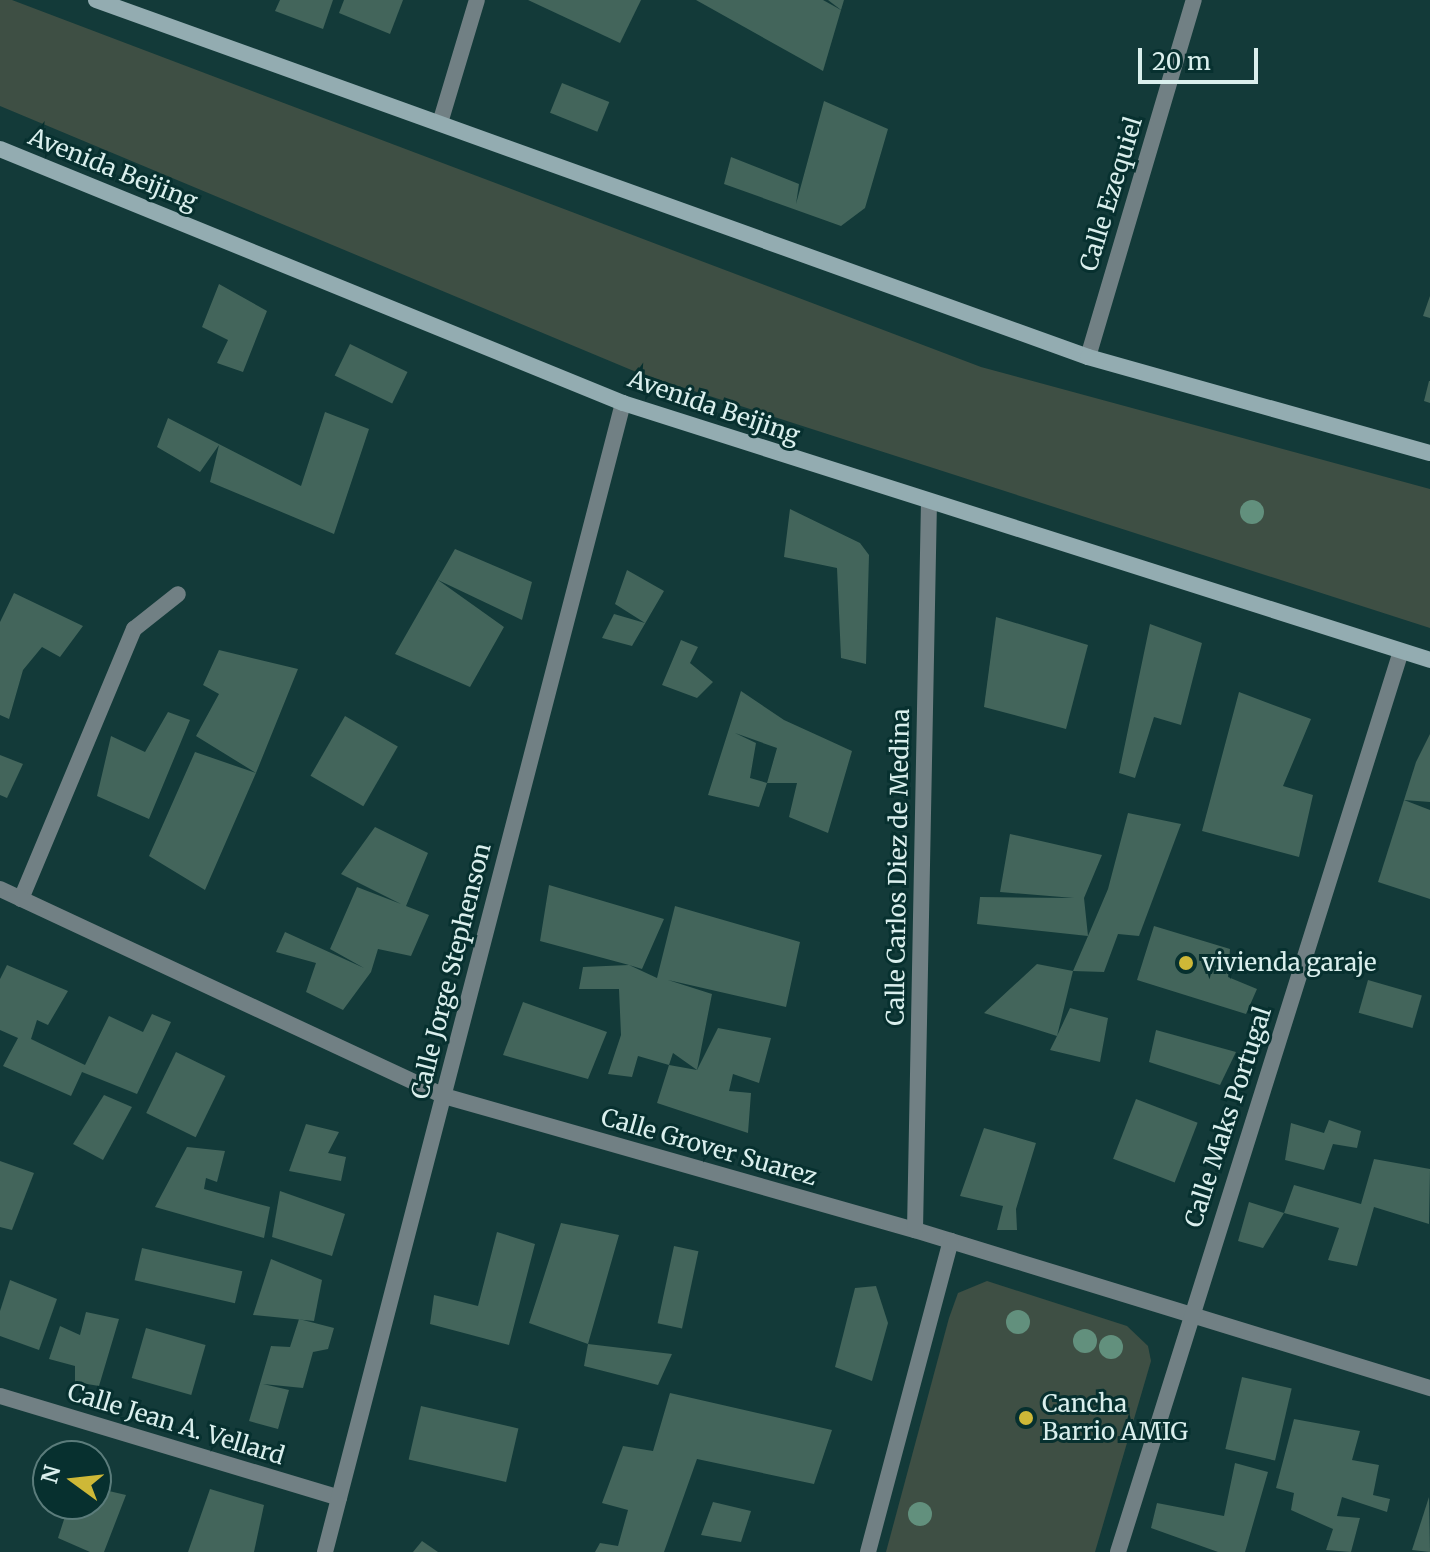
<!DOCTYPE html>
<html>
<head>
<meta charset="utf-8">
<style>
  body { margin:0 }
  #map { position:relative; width:1430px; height:1552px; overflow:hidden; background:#133a39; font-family:Merriweather,serif }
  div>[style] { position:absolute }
  .green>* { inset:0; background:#3e4f44 }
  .building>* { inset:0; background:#43655b; transform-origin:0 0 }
  .lane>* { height:16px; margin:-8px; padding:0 8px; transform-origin:8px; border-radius:8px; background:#718084 }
  .street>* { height:16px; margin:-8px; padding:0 8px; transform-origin:8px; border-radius:8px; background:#718084 }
  .secondary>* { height:16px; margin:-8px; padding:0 8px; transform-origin:8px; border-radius:8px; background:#93acb1 }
  .trees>* { width:24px; height:24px; margin:-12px; border-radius:50%; background:#62907d }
  .dots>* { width:22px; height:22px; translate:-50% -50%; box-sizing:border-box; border:4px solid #07302f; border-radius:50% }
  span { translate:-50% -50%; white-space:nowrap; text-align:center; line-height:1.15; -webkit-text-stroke:6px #07302f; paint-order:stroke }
  .street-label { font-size:24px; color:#daefed }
  .poi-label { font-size:24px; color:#daefed }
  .left { translate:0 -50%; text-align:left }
  .north { position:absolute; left:32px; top:1440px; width:80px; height:80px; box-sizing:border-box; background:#07302f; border:2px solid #5b7c7b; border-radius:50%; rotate:285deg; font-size:22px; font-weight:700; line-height:32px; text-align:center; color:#daefed }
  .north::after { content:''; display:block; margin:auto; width:28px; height:36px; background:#ceb837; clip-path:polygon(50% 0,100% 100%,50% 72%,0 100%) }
  .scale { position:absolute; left:1138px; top:48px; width:120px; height:36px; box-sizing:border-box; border:4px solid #daefed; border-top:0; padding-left:10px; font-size:24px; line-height:28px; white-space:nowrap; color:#daefed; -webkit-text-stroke:6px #07302f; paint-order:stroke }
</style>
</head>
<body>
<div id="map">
  <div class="green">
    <div style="clip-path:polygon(0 0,12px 0,981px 367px,1430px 489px,1430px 628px,641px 374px,0 106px)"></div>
    <div style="clip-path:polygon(987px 1281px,1127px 1326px,1148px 1346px,1151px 1361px,1095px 1552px,886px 1552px,949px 1318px,958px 1293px)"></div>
  </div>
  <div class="building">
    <div style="clip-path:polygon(280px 0,333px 0,323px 29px,275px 11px)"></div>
    <div style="clip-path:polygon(344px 0,403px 0,390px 34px,339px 13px)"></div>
    <div style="clip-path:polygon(528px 0,641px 0,620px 43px)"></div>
    <div style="clip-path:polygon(696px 0,823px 0,841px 10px,823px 71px)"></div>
    <div style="clip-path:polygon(828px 0,844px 0,841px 10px)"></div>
    <div style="left:562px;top:83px;width:51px;height:32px;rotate:22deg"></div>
    <div style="clip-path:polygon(824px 101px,888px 129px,865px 208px,841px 226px,724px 184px,731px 157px,799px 184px,796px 204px)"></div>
    <div style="clip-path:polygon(219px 284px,267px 311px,243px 372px,217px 363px,228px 340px,202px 327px)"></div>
    <div style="clip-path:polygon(1430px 296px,1430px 318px,1423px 316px)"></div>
    <div style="left:350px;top:344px;width:64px;height:35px;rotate:26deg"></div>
    <div style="clip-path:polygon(1429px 381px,1430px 381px,1430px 403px,1424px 401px)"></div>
    <div style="clip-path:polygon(325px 412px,369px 429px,334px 534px,210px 482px,219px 445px,200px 472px,157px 447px,168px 418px,301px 486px)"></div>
    <div style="clip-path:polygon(790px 509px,860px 543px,869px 555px,866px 664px,841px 658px,837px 568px,784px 557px)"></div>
    <div style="clip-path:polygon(455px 549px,532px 582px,522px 620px,438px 580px,504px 627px,470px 687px,395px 654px)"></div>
    <div style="clip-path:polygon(627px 570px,664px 591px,632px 646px,602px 638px,614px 614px,645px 623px,615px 604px)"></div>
    <div style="clip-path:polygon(14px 593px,83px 626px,60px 657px,42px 647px,23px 670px,9px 719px,0 715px,0 622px)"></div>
    <div style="clip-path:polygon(996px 617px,1088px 645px,1066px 729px,984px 707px)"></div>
    <div style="clip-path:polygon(1150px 624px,1202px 643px,1181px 725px,1154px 717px,1135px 778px,1119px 773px)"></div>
    <div style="clip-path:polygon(681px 640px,698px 647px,690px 663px,713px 682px,697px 698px,662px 685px)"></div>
    <div style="clip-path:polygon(219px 650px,298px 669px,256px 773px,205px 890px,149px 856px,195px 752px,256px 773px,196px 736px,219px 694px,203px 685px)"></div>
    <div style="clip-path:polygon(evenodd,741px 691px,784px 720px,852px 751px,828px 833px,789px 817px,797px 783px,767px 783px,759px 807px,708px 795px,741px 691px,735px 733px,777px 748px,767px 783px,750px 778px,756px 743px,735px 733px)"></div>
    <div style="clip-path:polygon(1239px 692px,1311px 719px,1283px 786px,1313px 795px,1299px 857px,1202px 831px)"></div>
    <div style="clip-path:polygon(168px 712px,190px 720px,149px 819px,97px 796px,111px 736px,145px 752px)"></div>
    <div style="left:345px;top:716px;width:61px;height:69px;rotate:30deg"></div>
    <div style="clip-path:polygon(1430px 734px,1430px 802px,1404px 800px,1416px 762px)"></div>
    <div style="clip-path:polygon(0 755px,23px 764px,7px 798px,0 795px)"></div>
    <div style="clip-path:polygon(1404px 800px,1430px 810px,1430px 899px,1378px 882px)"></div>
    <div style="clip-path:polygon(1128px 813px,1181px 824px,1139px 936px,1118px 934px,1104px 972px,1073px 971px,1088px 936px,977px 924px,980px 897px,1074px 898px,1000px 892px,1010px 834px,1102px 855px,1084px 898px,1088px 936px,1108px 889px)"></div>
    <div style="clip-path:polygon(375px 827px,428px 853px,406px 906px,429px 915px,411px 956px,378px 949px,371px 972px,343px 1010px,306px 992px,316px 963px,276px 952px,285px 932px,364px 968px,330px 949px,357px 887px,401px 904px,341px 874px)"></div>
    <div style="clip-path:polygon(549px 885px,664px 919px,642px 969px,629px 965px,657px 978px,675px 906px,800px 942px,786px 1007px,668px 980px,712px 994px,697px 1070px,673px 1053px,669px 1065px,638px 1056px,632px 1077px,608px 1074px,621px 1035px,619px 989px,579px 989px,583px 967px,629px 965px,540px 941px)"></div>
    <div style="clip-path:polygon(1154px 926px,1230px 949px,1228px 977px,1257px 989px,1246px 1014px,1137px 980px)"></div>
    <div style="clip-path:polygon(1037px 964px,1073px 971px,1057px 1036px,1070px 1008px,1108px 1018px,1100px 1062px,1050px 1050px,1057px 1036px,984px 1013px)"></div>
    <div style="clip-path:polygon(7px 965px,68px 991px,48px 1025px,37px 1020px,31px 1039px,85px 1065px,109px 1016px,143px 1032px,152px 1014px,171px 1022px,137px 1094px,82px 1072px,71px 1096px,3px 1066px,18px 1038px,0 1030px,0 979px)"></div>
    <div style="left:1368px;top:980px;width:56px;height:34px;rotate:16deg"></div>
    <div style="clip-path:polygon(523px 1002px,607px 1032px,588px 1079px,503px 1055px)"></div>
    <div style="clip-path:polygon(718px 1028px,771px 1038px,759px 1083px,733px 1074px,729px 1091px,751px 1093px,748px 1133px,657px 1103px,669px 1065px,697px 1070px)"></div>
    <div style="clip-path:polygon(1156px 1030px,1236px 1052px,1220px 1085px,1149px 1062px)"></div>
    <div style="left:176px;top:1052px;width:55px;height:68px;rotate:26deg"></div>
    <div style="clip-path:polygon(104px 1095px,132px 1107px,103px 1160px,73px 1144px)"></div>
    <div style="left:1136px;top:1099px;width:66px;height:64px;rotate:21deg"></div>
    <div style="clip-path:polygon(1329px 1120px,1361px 1131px,1357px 1148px,1333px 1144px,1324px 1170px,1285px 1160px,1291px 1123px,1324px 1133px)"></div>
    <div style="clip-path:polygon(306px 1124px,339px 1132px,328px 1153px,346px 1157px,341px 1181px,289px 1171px)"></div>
    <div style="clip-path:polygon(984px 1128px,1036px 1143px,1016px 1209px,1017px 1230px,997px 1230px,1003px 1206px,960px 1196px)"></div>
    <div style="clip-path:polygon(187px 1147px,225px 1151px,217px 1182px,206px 1178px,204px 1189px,270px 1207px,264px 1238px,155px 1207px)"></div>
    <div style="clip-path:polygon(1374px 1159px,1430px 1169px,1429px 1224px,1374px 1207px,1357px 1266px,1328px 1260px,1339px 1228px,1284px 1213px,1294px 1185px,1361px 1204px)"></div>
    <div style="clip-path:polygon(0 1161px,34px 1173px,12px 1230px,0 1227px)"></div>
    <div style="clip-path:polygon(280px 1191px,345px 1214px,332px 1256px,272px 1237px)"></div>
    <div style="clip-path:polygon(1249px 1202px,1284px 1213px,1263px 1248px,1238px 1241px)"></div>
    <div style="clip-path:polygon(561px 1223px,619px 1235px,588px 1344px,672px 1354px,658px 1385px,584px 1366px,588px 1344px,529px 1323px)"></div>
    <div style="clip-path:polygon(497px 1232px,535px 1244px,509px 1345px,430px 1324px,434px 1295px,478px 1306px)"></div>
    <div style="left:674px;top:1246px;width:25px;height:79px;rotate:12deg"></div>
    <div style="left:142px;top:1248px;width:103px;height:33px;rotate:13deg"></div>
    <div style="clip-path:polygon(271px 1259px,322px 1280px,314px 1321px,253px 1315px)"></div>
    <div style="clip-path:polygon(10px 1280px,57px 1299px,39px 1350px,0 1336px,0 1311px)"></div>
    <div style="clip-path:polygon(876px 1286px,888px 1323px,872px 1381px,835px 1367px,855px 1288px)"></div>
    <div style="clip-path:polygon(86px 1312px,119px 1319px,99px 1386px,75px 1382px,75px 1366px,49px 1359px,60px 1326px,80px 1335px)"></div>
    <div style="clip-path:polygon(299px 1319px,334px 1328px,328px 1349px,313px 1352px,303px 1388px,263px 1384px,289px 1390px,278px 1429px,249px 1421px,271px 1346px,290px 1347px)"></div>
    <div style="left:146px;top:1328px;width:62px;height:52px;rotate:16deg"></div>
    <div style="left:1242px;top:1377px;width:51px;height:74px;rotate:13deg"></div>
    <div style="clip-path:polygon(670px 1393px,832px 1430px,814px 1484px,697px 1459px,664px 1552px,595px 1552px,600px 1543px,618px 1546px,628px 1510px,602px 1503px,623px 1446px,653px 1451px)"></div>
    <div style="left:421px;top:1406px;width:100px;height:55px;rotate:13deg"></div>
    <div style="clip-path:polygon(1294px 1419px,1360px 1431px,1352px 1460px,1379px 1465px,1373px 1495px,1390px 1499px,1387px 1512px,1342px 1497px,1337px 1516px,1360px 1518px,1351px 1552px,1326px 1550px,1333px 1529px,1291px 1510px,1294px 1493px,1276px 1488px)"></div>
    <div style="clip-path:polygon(1235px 1463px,1268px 1472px,1245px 1552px,1218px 1552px,1151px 1528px,1157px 1503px,1224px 1516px)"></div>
    <div style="clip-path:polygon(96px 1488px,126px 1495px,104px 1552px,90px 1552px,58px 1538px,69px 1504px,96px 1504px)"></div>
    <div style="clip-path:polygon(210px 1489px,264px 1505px,254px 1552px,188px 1552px)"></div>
    <div style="clip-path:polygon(1429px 1497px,1430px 1552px,1412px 1550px)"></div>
    <div style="clip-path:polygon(713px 1502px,751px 1511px,741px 1542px,701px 1535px)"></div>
    <div style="clip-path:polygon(422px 1541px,438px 1552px,413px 1552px)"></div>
  </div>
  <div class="lane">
    <div style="left:21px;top:899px;width:293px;rotate:-67.3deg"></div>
    <div style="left:134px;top:629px;width:56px;rotate:-38.5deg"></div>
  </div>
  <div class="street">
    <div style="left:440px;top:123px;width:128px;rotate:-73.3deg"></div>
    <div style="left:1088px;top:357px;width:372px;rotate:-73.5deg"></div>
    <div style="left:0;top:889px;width:490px;rotate:25deg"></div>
    <div style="left:444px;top:1096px;width:490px;rotate:15.9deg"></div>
    <div style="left:915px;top:1230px;width:539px;rotate:17.06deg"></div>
    <div style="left:915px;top:1230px;width:726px;rotate:-88.9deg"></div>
    <div style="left:0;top:1396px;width:354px;rotate:16.7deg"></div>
    <div style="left:325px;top:1552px;width:1187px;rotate:-75.46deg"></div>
    <div style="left:868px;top:1552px;width:322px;rotate:-75.1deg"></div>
    <div style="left:1118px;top:1552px;width:944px;rotate:-72.56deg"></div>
  </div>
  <div class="secondary">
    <div style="left:96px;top:0;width:1054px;rotate:19.79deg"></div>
    <div style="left:1088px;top:357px;width:355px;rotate:15.7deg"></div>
    <div style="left:0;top:149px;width:673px;rotate:22.18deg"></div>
    <div style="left:623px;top:403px;width:847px;rotate:17.66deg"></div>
  </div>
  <div class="trees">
    <div style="left:1252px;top:512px"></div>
    <div style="left:1018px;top:1322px"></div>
    <div style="left:1085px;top:1341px"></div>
    <div style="left:1111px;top:1347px"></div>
    <div style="left:920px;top:1514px"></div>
  </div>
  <div class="dots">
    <div style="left:1186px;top:963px;background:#ceb837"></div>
    <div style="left:1026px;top:1418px;background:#ceb837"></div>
  </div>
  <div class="street-label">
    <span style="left:113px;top:169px;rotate:22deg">Avenida Beijing</span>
    <span style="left:1111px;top:194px;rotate:-73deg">Calle Ezequiel</span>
    <span style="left:714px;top:407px;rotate:19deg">Avenida Beijing</span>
    <span style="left:898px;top:867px;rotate:-89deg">Calle Carlos Diez de Medina</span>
    <span style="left:451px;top:971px;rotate:-76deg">Calle Jorge Stephenson</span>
    <span style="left:1228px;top:1117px;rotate:-72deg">Calle Maks Portugal</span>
    <span style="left:709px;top:1147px;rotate:16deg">Calle Grover Suarez</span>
    <span style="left:176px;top:1424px;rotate:17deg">Calle Jean A. Vellard</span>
  </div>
  <div class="poi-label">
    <span class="left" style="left:1202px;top:963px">vivienda garaje</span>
    <span class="left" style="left:1042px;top:1418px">Cancha<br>Barrio AMIG</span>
  </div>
  <div class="north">N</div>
  <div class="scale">20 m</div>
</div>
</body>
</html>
